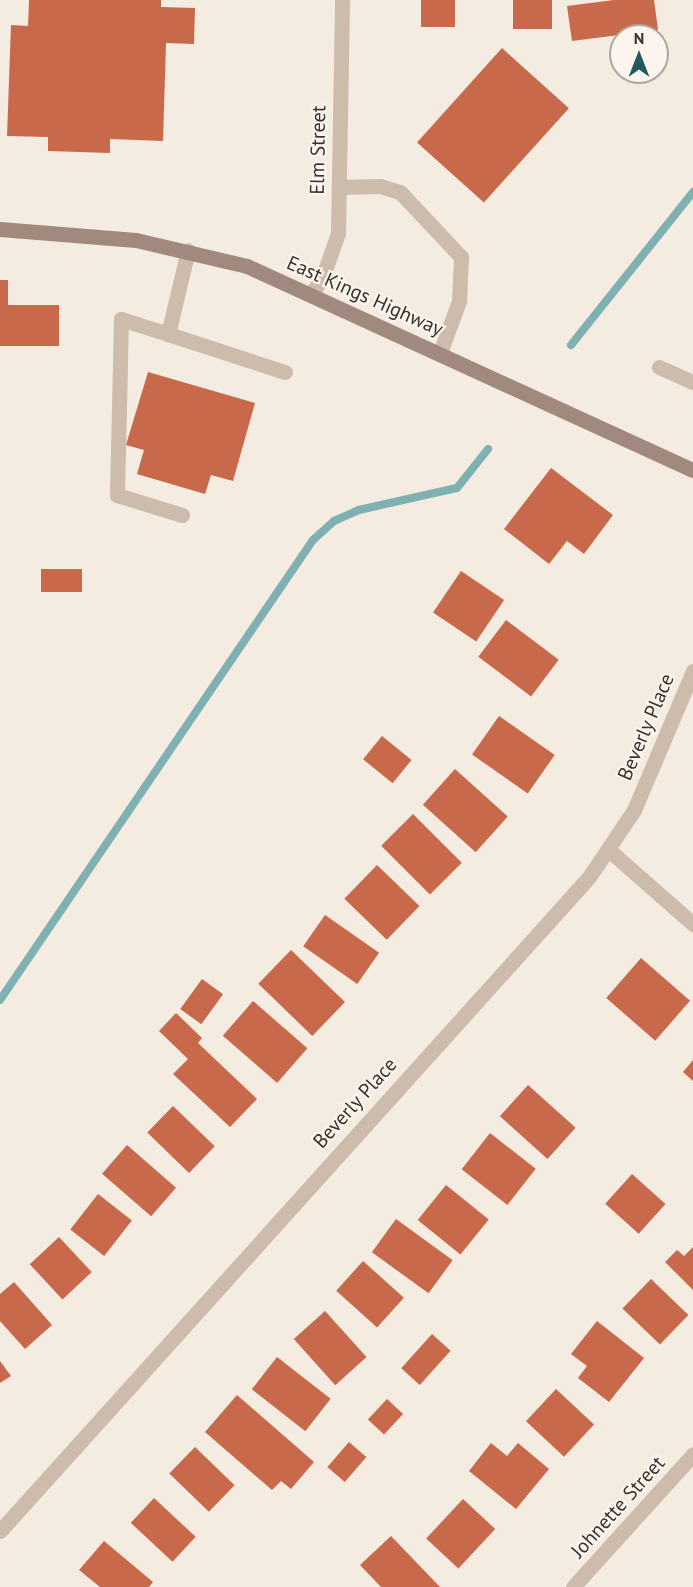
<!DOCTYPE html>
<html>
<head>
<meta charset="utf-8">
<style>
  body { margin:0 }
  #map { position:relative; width:693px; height:1587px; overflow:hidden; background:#f4ebe1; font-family:"PT Sans",sans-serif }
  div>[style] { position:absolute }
  .stream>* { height:8px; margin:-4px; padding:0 4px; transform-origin:4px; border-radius:4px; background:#7fb0b2 }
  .building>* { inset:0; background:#c8694b; transform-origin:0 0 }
  .service>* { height:15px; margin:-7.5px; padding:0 7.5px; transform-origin:7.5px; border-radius:7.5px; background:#cdbbac }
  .minor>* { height:15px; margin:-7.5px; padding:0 7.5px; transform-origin:7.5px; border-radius:7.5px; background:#cdbbac }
  .secondary>* { height:15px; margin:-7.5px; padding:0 7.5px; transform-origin:7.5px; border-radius:7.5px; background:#a18a7d }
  span { translate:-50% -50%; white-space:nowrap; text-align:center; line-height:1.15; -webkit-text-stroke:4.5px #fbf5ee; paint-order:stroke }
  .street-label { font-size:20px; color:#3b302b }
  .north { position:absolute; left:609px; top:24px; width:60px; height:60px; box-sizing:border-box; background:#fbf5ee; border:2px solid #aea6a0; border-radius:50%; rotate:0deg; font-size:16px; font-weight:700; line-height:24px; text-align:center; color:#3b302b }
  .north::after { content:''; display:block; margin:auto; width:21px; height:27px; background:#1f5a5e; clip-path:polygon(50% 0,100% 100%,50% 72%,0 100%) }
</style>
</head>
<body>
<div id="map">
  <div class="stream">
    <div style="left:571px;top:345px;width:196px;rotate:-51.4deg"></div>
    <div style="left:0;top:1000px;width:556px;rotate:-55.77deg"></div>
    <div style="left:313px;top:540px;width:28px;rotate:-42deg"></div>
    <div style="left:334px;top:521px;width:27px;rotate:-24deg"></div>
    <div style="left:359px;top:510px;width:100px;rotate:-12.7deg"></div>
    <div style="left:457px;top:488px;width:50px;rotate:-51.5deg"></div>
  </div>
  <div class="building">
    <div style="clip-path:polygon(29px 0,161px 0,161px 7px,195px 8px,194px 44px,166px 43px,163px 141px,110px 139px,110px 153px,48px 151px,48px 137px,7px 136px,11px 25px,28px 26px)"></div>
    <div style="left:421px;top:0;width:34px;height:27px"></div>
    <div style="left:513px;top:0;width:39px;height:29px"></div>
    <div style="clip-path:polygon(614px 0,654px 0,658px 30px,572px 41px,567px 6px)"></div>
    <div style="left:502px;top:48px;width:90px;height:127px;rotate:42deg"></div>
    <div style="clip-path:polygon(0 280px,8px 280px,8px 305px,59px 305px,59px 346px,0 346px)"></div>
    <div style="clip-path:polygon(148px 372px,255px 403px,233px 481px,211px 475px,205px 494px,137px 474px,144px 450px,126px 445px)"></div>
    <div style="clip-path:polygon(551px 468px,613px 515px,584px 554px,567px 541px,549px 564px,504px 529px)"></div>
    <div style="left:41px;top:569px;width:41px;height:23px"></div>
    <div style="left:461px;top:571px;width:52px;height:50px;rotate:34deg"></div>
    <div style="left:506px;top:620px;width:66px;height:46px;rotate:37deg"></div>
    <div style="left:499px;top:716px;width:68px;height:47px;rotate:35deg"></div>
    <div style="left:382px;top:736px;width:38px;height:30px;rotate:39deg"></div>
    <div style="left:455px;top:769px;width:71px;height:48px;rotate:42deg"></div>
    <div style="left:413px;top:814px;width:69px;height:45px;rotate:45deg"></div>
    <div style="left:377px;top:865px;width:59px;height:47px;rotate:44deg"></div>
    <div style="left:325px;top:915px;width:66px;height:38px;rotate:35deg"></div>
    <div style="left:291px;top:950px;width:75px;height:47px;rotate:44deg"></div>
    <div style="left:641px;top:958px;width:65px;height:53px;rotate:41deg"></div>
    <div style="left:202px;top:979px;width:26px;height:37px;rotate:36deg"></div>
    <div style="left:253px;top:1001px;width:72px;height:46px;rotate:41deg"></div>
    <div style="clip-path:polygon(176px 1013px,202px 1038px,198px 1043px,257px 1099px,230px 1127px,173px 1074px,188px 1059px,159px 1031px)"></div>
    <div style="clip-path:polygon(693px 1060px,693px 1081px,683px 1072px)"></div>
    <div style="left:528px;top:1085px;width:64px;height:42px;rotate:42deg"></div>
    <div style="left:173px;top:1106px;width:58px;height:37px;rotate:44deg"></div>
    <div style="left:490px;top:1133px;width:58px;height:46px;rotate:38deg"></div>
    <div style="left:127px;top:1145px;width:65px;height:38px;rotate:41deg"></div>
    <div style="left:632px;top:1174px;width:45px;height:40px;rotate:42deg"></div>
    <div style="left:446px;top:1185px;width:55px;height:45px;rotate:39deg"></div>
    <div style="left:98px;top:1194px;width:43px;height:45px;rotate:38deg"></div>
    <div style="left:396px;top:1219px;width:70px;height:41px;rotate:36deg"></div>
    <div style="left:59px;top:1237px;width:48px;height:40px;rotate:47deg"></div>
    <div style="clip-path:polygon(693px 1247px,693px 1290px,665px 1262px,677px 1250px,684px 1256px)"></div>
    <div style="left:363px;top:1261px;width:55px;height:40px;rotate:42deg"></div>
    <div style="left:651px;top:1279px;width:52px;height:41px;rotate:44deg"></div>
    <div style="clip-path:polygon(14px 1282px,52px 1325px,25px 1349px,0 1321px,0 1294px)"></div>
    <div style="left:325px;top:1311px;width:62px;height:42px;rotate:48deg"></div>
    <div style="clip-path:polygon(597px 1321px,644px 1358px,609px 1402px,578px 1378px,587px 1366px,571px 1354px)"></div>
    <div style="left:432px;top:1334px;width:25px;height:46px;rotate:42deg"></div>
    <div style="left:277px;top:1357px;width:68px;height:41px;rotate:38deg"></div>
    <div style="clip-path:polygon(0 1361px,11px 1376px,0 1383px)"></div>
    <div style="left:556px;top:1389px;width:52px;height:44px;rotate:43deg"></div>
    <div style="clip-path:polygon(237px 1395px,314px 1462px,291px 1489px,281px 1481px,272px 1490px,205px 1432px)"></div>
    <div style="left:387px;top:1399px;width:22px;height:28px;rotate:43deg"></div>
    <div style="left:349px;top:1442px;width:23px;height:33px;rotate:41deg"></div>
    <div style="clip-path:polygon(491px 1443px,507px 1456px,518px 1443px,549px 1469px,516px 1509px,469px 1471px)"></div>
    <div style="left:195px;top:1447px;width:55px;height:37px;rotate:44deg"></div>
    <div style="left:154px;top:1498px;width:57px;height:34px;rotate:43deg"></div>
    <div style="left:463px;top:1499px;width:44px;height:54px;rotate:43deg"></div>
    <div style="clip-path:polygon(391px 1536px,440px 1587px,381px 1587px,360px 1565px)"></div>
    <div style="clip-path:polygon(104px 1541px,153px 1582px,149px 1587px,100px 1587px,79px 1570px)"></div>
  </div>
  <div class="service">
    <div style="left:339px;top:187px;width:41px;rotate:-1.4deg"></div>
    <div style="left:380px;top:186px;width:21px;rotate:17deg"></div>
    <div style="left:400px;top:192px;width:89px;rotate:46.8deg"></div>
    <div style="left:461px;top:257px;width:44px;rotate:92.6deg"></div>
    <div style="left:459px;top:301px;width:55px;rotate:110.1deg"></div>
    <div style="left:168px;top:334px;width:123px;rotate:18deg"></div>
    <div style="left:659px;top:367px;width:37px;rotate:24deg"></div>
    <div style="left:182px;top:515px;width:68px;rotate:-162.9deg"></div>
    <div style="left:117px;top:495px;width:176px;rotate:-88.7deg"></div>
    <div style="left:121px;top:319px;width:49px;rotate:17.7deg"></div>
    <div style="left:168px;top:334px;width:86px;rotate:-76.6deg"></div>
  </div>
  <div class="minor">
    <div style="left:311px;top:294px;width:19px;rotate:-54deg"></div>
    <div style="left:322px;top:279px;width:49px;rotate:-70.8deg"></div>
    <div style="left:338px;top:233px;width:233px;rotate:-89deg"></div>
    <div style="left:610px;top:851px;width:111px;rotate:41.3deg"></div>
    <div style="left:0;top:1531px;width:880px;rotate:-47.99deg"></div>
    <div style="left:589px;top:877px;width:81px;rotate:-56.1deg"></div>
    <div style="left:634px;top:810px;width:151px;rotate:-67deg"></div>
    <div style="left:573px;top:1587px;width:179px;rotate:-47.9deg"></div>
  </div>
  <div class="secondary">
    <div style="left:0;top:229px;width:136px;rotate:4.6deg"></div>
    <div style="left:136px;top:240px;width:114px;rotate:13.2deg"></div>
    <div style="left:247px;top:266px;width:490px;rotate:24.6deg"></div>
  </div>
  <div class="street-label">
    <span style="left:318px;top:150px;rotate:-89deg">Elm Street</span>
    <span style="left:365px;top:296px;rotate:24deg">East Kings Highway</span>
    <span style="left:646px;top:727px;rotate:-67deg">Beverly Place</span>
    <span style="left:355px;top:1103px;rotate:-48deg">Beverly Place</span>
    <span style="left:618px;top:1507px;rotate:-48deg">Johnette Street</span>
  </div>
  <div class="north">N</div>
</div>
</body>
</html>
